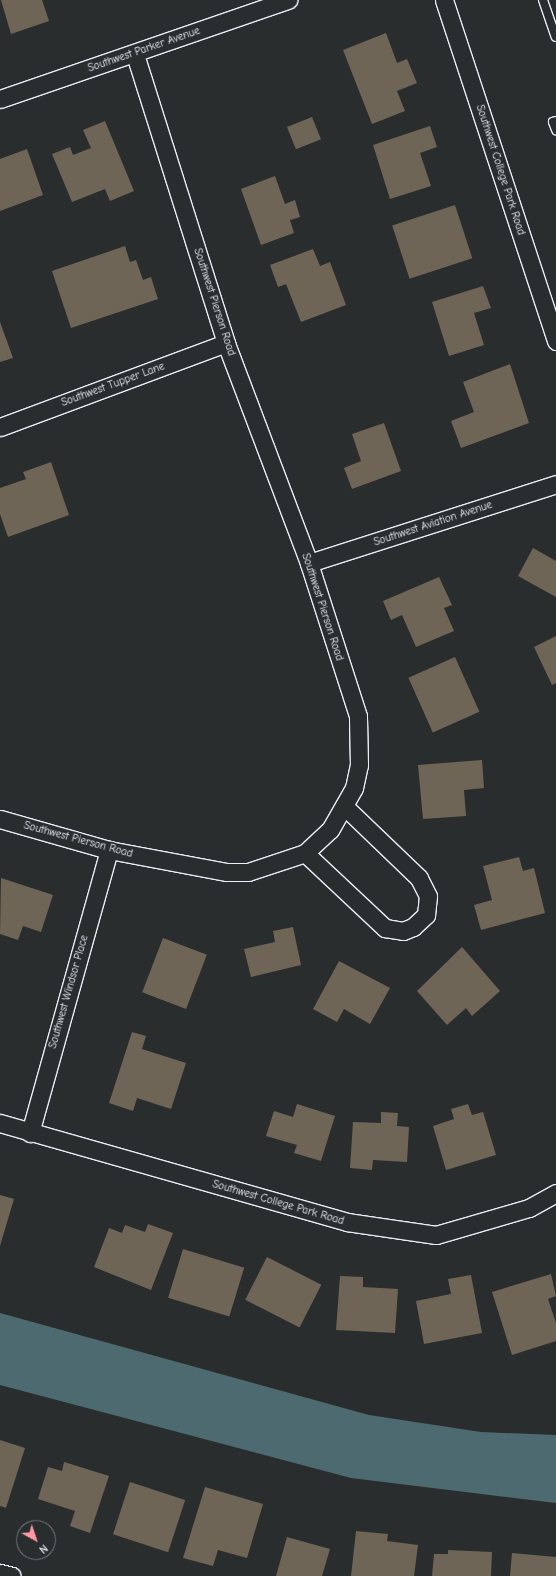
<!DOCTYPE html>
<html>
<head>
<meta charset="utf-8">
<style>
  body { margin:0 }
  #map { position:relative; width:556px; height:1576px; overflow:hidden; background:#2a2d2e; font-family:"Comic Neue",sans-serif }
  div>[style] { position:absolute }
  .water>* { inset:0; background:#4c6a6f }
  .building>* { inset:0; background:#6f6556; transform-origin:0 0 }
  .roads { filter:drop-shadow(1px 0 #e8f1f8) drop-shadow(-1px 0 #e8f1f8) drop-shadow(0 1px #e8f1f8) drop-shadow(0 -1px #e8f1f8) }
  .lane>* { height:8px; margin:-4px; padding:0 4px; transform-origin:4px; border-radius:4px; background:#2a2d2e }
  .street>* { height:17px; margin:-8.5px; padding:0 8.5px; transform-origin:8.5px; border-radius:8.5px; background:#2a2d2e }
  span { translate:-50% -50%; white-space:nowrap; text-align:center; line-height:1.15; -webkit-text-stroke:3.5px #2a2d2e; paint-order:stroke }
  .street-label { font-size:11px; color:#e8f1f8 }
  .north { position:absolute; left:16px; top:1520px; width:40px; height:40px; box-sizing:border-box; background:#2a2d2e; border:1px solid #767b7f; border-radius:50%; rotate:140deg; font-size:11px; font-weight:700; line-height:16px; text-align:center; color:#e8f1f8 }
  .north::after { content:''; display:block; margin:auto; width:14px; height:18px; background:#ff9aa2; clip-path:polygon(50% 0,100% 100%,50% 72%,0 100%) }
</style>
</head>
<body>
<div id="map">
  <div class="water">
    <div style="clip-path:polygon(0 1313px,369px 1415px,481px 1432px,556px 1435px,556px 1503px,351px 1478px,0 1385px)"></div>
  </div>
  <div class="building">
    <div style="clip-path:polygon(1px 0,42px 0,49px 21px,11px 34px)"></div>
    <div style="clip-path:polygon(386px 33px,397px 63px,407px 59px,417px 83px,397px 91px,405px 111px,372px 124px,343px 50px)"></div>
    <div style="left:312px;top:117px;width:24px;height:27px;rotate:68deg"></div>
    <div style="clip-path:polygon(105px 121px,134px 191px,110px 201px,105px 189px,72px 202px,52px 154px,70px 147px,73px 155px,91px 148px,83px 130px)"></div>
    <div style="clip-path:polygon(430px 126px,437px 147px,420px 153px,431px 186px,390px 199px,373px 145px)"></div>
    <div style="clip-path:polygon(27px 149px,43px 195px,0 211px,0 159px)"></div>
    <div style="clip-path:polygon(275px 176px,285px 204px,295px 200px,300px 217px,290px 220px,294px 233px,261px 245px,241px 189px)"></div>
    <div style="left:455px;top:205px;width:56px;height:66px;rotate:72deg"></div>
    <div style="clip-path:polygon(125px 246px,130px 262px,136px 260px,143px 280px,151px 277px,158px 299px,71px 328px,52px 271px)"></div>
    <div style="clip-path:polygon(313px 249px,320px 266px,330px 262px,346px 305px,301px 322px,286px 284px,278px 287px,270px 265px)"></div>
    <div style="clip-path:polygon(483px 286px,491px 308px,474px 313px,484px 345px,449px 356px,432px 302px)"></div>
    <div style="clip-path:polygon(0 322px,13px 358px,0 362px)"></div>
    <div style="clip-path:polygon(510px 364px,529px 423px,461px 448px,451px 421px,474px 412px,463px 382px)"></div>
    <div style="clip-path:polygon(384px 423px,401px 471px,352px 489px,344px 468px,361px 461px,352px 434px)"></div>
    <div style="clip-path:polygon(51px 462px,69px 515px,8px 537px,0 514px,0 488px,26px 479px,23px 472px)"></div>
    <div style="clip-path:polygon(533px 548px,556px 561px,556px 597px,518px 576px)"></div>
    <div style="clip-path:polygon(439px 577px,452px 605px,444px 608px,454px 631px,416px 647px,402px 615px,391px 620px,383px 601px)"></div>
    <div style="clip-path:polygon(556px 636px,556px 683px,552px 685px,534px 647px)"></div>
    <div style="left:455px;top:657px;width:60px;height:51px;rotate:66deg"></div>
    <div style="clip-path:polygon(482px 760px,484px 788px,464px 790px,466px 816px,423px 819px,418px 765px)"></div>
    <div style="clip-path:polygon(519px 857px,523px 871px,534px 868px,545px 913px,481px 930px,474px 905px,492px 900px,483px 866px)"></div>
    <div style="clip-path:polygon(1px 878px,53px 895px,41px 932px,23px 926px,18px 940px,0 934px)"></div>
    <div style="clip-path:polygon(293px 927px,301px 965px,251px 977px,244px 949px,275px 942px,273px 931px)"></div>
    <div style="left:163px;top:938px;width:47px;height:58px;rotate:21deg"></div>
    <div style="clip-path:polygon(462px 947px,500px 991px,472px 1016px,466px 1008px,447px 1025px,417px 991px)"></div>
    <div style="clip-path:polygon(339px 961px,390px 988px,370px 1024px,344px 1009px,337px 1022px,313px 1009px)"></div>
    <div style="clip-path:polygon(132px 1032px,146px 1036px,142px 1049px,186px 1063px,171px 1109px,137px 1098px,133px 1111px,109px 1103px)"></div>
    <div style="clip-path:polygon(297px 1104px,335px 1116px,321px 1161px,294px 1153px,297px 1145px,266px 1136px,274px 1111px,293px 1117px)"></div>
    <div style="clip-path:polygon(468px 1104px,472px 1115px,483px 1112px,496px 1155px,446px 1170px,433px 1126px,454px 1119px,451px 1109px)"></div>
    <div style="clip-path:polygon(381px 1112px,398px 1113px,397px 1126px,409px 1127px,407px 1162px,373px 1160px,372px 1170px,350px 1168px,353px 1122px,381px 1123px)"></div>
    <div style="clip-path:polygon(0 1195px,14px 1199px,0 1246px)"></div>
    <div style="clip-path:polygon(148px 1224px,173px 1233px,151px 1290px,94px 1267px,109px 1228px,122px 1233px,125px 1225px,145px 1232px)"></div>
    <div style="left:183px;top:1249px;width:64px;height:51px;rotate:17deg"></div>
    <div style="left:267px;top:1257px;width:61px;height:48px;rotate:27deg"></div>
    <div style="clip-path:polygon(551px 1274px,556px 1296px,548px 1299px,556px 1323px,556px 1341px,512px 1355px,492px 1292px)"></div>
    <div style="clip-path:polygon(471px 1275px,482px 1333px,424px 1344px,416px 1301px,451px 1294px,448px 1279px)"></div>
    <div style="clip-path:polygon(340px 1276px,363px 1277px,363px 1287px,398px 1289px,395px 1333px,336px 1330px)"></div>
    <div style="clip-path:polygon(0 1440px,25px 1448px,6px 1508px,0 1506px)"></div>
    <div style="clip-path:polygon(64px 1462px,109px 1476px,90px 1533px,70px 1526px,75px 1511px,38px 1499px,48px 1467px,62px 1471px)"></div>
    <div style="left:130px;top:1482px;width:58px;height:55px;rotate:18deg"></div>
    <div style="clip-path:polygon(205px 1487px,263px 1504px,247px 1558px,218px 1550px,213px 1566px,183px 1558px)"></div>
    <div style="clip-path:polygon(356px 1531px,388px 1534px,387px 1541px,418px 1545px,414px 1576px,351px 1576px)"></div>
    <div style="clip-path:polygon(287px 1537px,330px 1549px,322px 1576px,276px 1576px)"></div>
    <div style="clip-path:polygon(448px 1550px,492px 1552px,491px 1576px,432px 1576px,434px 1554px,448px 1554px)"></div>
    <div style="clip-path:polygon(512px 1553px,556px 1557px,556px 1576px,510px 1576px)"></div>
  </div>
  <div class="roads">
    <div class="lane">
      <div style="left:543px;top:0;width:39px;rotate:71deg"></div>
      <div style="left:556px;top:121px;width:3px;rotate:162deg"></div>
      <div style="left:553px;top:122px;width:9px;rotate:69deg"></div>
    </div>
    <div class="street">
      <div style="left:444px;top:0;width:359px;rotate:71.8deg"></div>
      <div style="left:0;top:99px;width:305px;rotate:-19deg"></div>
      <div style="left:0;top:427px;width:241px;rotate:-20.4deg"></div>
      <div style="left:309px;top:563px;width:259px;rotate:-17.7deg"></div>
      <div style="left:0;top:819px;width:113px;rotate:15.9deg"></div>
      <div style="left:109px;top:850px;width:120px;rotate:10.6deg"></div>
      <div style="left:227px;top:872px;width:21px"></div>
      <div style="left:248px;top:872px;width:60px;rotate:-18.4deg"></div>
      <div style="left:305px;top:853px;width:34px;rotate:-43deg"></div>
      <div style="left:330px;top:830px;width:48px;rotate:-60.3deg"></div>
      <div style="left:354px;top:788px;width:24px;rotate:-78deg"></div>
      <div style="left:359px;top:765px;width:49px;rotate:-91.2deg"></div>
      <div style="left:358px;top:716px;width:161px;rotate:-107.8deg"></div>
      <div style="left:309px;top:563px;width:235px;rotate:-110.7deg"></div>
      <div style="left:226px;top:343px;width:303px;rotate:-107.5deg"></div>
      <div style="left:305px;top:853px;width:110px;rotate:43.2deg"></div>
      <div style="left:385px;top:928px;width:18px;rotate:9deg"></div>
      <div style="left:403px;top:931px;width:11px;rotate:-22deg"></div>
      <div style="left:413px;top:927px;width:18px;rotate:-43deg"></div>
      <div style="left:426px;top:915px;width:19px;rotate:-84deg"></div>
      <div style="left:428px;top:896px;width:20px;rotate:-117deg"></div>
      <div style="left:419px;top:878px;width:103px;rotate:-136.2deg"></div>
      <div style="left:0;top:1123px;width:361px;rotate:15.9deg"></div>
      <div style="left:347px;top:1222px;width:90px;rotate:8.3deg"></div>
      <div style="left:436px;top:1235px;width:97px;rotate:-16.2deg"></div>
      <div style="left:529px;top:1208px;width:31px;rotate:-29deg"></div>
      <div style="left:30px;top:1133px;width:294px;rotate:-74.4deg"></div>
      <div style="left:0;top:1573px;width:12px;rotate:14deg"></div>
    </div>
  </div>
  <div class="street-label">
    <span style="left:144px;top:50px;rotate:-19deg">Southwest Parker Avenue</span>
    <span style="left:500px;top:170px;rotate:72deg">Southwest College Park Road</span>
    <span style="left:214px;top:302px;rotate:72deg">Southwest Pierson Road</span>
    <span style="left:113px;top:385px;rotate:-20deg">Southwest Tupper Lane</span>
    <span style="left:433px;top:524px;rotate:-18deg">Southwest Aviation Avenue</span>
    <span style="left:322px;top:607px;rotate:72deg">Southwest Pierson Road</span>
    <span style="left:78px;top:840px;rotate:15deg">Southwest Pierson Road</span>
    <span style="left:69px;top:992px;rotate:-74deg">Southwest Windsor Place</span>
    <span style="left:278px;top:1203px;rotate:16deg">Southwest College Park Road</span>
  </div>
  <div class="north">N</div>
</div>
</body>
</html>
